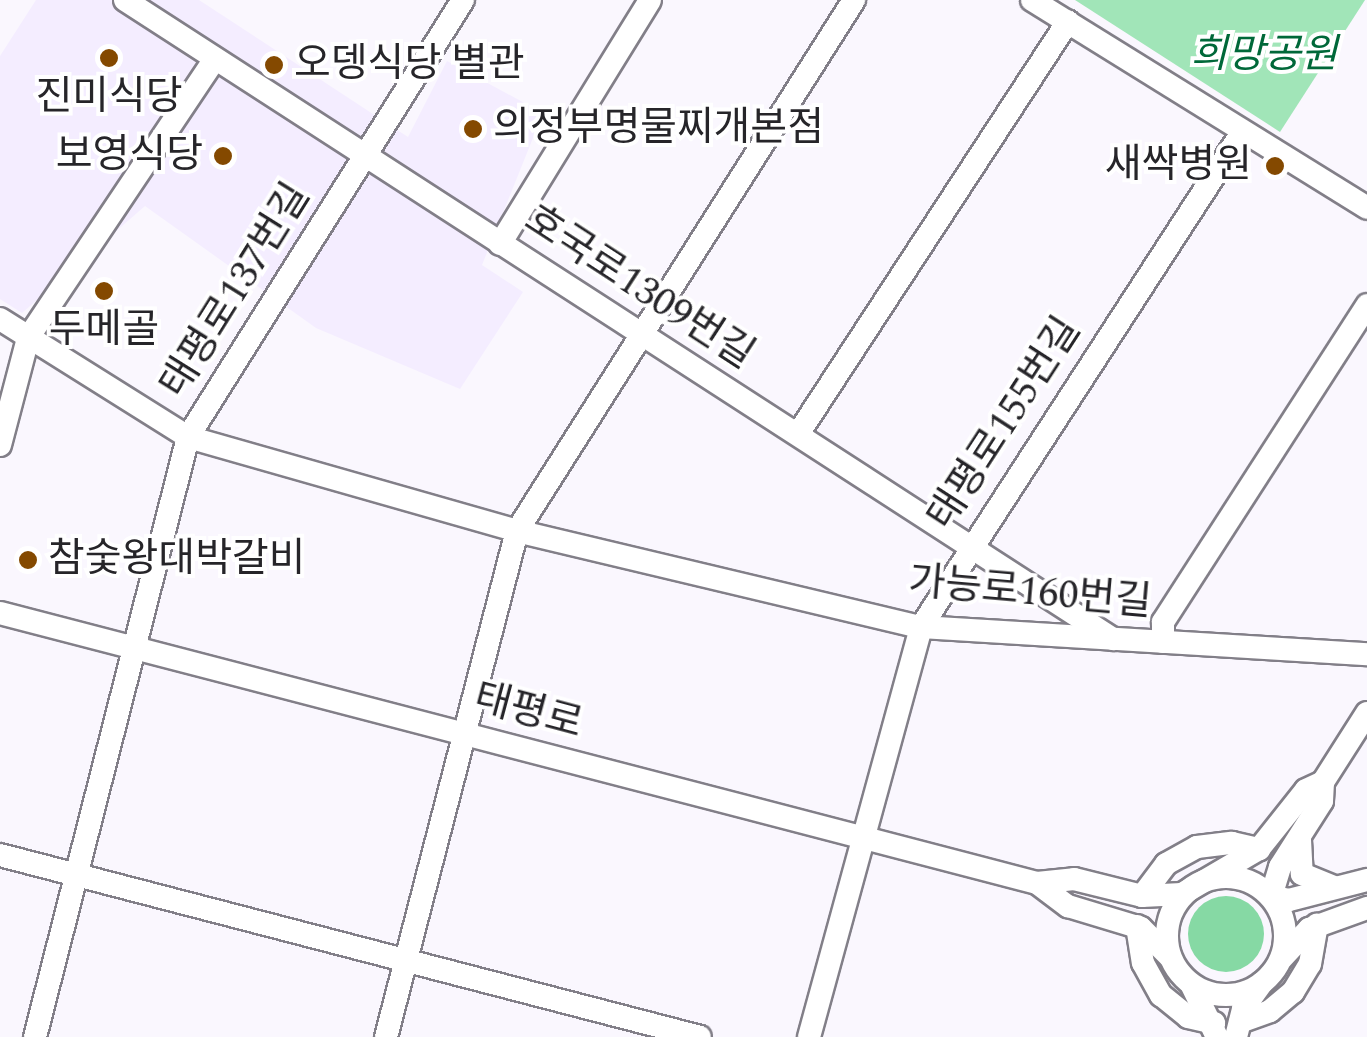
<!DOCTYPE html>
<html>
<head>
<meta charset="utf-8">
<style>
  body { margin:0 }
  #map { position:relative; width:1367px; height:1037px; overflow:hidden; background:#faf7fe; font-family:Spectral,"Noto Sans KR",serif }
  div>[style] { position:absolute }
  .built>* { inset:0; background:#f4edff }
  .green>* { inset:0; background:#a1e5b8 }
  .forest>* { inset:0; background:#86d9a4 }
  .round { border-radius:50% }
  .roads { filter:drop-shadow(2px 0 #827f88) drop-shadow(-2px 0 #827f88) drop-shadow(0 2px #827f88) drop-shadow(0 -2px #827f88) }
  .minor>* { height:22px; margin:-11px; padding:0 11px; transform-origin:11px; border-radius:11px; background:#fff }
  .minor>.ring { margin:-11px; padding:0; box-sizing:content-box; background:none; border:22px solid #fff; border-radius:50% }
  .dots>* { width:28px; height:28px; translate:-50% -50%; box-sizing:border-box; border:5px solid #fff; border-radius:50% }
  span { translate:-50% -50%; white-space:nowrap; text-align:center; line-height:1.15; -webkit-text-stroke:8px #fff; paint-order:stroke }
  .park-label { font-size:40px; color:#006839; font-style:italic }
  .poi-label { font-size:40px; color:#262529 }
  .left { translate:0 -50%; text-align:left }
  .right { translate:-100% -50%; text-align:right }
  .street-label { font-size:40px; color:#262529 }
</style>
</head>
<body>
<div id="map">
  <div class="built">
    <div style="clip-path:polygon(36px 0,199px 0,408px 137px,447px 61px,543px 113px,482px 265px,523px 292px,460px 389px,316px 328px,145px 206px,22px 313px,0 299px,0 56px)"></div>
  </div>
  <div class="green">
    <div style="clip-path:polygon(1075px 0,1365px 0,1280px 132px)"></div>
  </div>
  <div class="forest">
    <div class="round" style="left:1188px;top:896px;width:76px;height:76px"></div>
  </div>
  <div class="roads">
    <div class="minor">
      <div style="left:125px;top:0;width:1177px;rotate:32.89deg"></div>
      <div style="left:1032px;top:0;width:394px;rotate:31.8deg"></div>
      <div style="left:500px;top:244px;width:286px;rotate:-58.4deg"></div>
      <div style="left:0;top:319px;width:222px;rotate:32.1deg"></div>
      <div style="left:188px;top:437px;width:342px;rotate:15.9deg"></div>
      <div style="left:517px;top:531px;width:415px;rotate:13.4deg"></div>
      <div style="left:921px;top:627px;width:447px;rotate:3.5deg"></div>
      <div style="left:798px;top:434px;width:493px;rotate:-56.8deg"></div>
      <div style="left:0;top:445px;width:111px;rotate:-75.3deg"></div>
      <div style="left:28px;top:338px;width:336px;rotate:-56.2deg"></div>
      <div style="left:0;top:613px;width:1072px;rotate:14.59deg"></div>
      <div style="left:1037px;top:883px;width:37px;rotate:-6deg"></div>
      <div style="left:1074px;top:879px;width:70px;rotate:14deg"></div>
      <div style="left:1142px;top:896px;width:40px;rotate:-2.9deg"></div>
      <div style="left:1182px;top:894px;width:89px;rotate:-30.3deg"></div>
      <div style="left:1259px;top:849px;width:75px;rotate:-51.5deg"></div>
      <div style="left:1306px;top:790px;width:19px;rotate:-25deg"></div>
      <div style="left:1163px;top:642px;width:20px;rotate:-90deg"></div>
      <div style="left:1163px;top:622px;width:377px;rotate:-57.2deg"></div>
      <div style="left:1367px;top:713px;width:82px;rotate:122.5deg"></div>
      <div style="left:1323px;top:782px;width:19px;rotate:93deg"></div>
      <div style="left:1322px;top:801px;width:78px;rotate:122.5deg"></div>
      <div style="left:1280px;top:867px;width:30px;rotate:107deg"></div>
      <div style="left:1271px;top:896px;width:18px;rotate:13deg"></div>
      <div style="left:1289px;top:900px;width:81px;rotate:-14.4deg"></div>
      <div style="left:1300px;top:840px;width:34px;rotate:87deg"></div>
      <div style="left:1302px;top:874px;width:35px;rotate:22deg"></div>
      <div style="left:0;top:855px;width:723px;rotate:14.57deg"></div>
      <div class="ring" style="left:1167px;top:877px;width:96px;height:96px"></div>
      <div style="left:1037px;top:883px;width:39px;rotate:37deg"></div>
      <div style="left:1068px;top:906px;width:76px;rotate:16.8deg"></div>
      <div style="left:1141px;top:928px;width:41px;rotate:45deg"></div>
      <div style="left:1142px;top:896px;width:40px;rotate:-53deg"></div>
      <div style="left:1166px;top:864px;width:35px;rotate:-29deg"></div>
      <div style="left:1197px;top:847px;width:35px;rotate:-7deg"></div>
      <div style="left:1232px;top:843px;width:28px;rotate:13deg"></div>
      <div style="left:1137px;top:926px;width:37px;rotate:81deg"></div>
      <div style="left:1143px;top:963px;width:37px;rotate:61deg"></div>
      <div style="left:1161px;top:995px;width:35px;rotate:39deg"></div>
      <div style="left:1188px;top:1017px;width:27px;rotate:13deg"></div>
      <div style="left:1282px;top:958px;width:40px;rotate:-47deg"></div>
      <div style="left:1309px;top:929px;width:62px;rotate:-19.9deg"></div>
      <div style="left:1192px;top:986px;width:57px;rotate:63.9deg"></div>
      <div style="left:1240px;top:1022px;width:32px;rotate:-20deg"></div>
      <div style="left:1270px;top:1011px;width:30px;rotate:-40deg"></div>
      <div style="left:1293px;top:992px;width:33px;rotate:-59deg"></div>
      <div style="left:1310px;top:964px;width:40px;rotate:-80deg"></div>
      <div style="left:35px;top:1037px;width:619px;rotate:-75.69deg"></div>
      <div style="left:188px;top:437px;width:516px;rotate:-57.82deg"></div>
      <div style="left:386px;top:1037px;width:523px;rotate:-75.49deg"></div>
      <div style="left:517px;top:531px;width:629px;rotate:-57.6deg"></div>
      <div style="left:809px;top:1037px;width:425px;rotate:-74.7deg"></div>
      <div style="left:921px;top:627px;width:591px;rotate:-57.01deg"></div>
      <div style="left:1236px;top:1037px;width:29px;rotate:-76deg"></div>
      <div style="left:1243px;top:1009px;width:32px;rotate:-54deg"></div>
    </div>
  </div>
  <div class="dots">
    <div style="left:109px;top:58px;background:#844900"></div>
    <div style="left:274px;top:65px;background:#844900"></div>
    <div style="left:473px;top:129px;background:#844900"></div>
    <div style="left:223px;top:156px;background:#844900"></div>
    <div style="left:1275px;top:166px;background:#844900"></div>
    <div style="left:104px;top:291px;background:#844900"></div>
    <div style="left:28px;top:560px;background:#844900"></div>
  </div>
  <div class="park-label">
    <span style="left:1264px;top:56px">희망공원</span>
  </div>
  <div class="poi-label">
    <span class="left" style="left:294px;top:65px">오뎅식당 별관</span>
    <span style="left:109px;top:98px">진미식당</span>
    <span class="left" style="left:493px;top:129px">의정부명물찌개본점</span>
    <span class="right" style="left:203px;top:156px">보영식당</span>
    <span class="right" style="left:1252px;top:166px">새싹병원</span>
    <span style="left:104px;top:331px">두메골</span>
    <span class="left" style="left:48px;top:560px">참숯왕대박갈비</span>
  </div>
  <div class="street-label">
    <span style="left:639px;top:288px;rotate:33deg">호국로1309번길</span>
    <span style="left:236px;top:291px;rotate:-58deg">태평로137번길</span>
    <span style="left:1005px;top:424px;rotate:-57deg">태평로155번길</span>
    <span style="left:1030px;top:593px;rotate:5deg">가능로160번길</span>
    <span style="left:528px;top:712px;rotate:15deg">태평로</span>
  </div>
</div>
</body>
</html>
